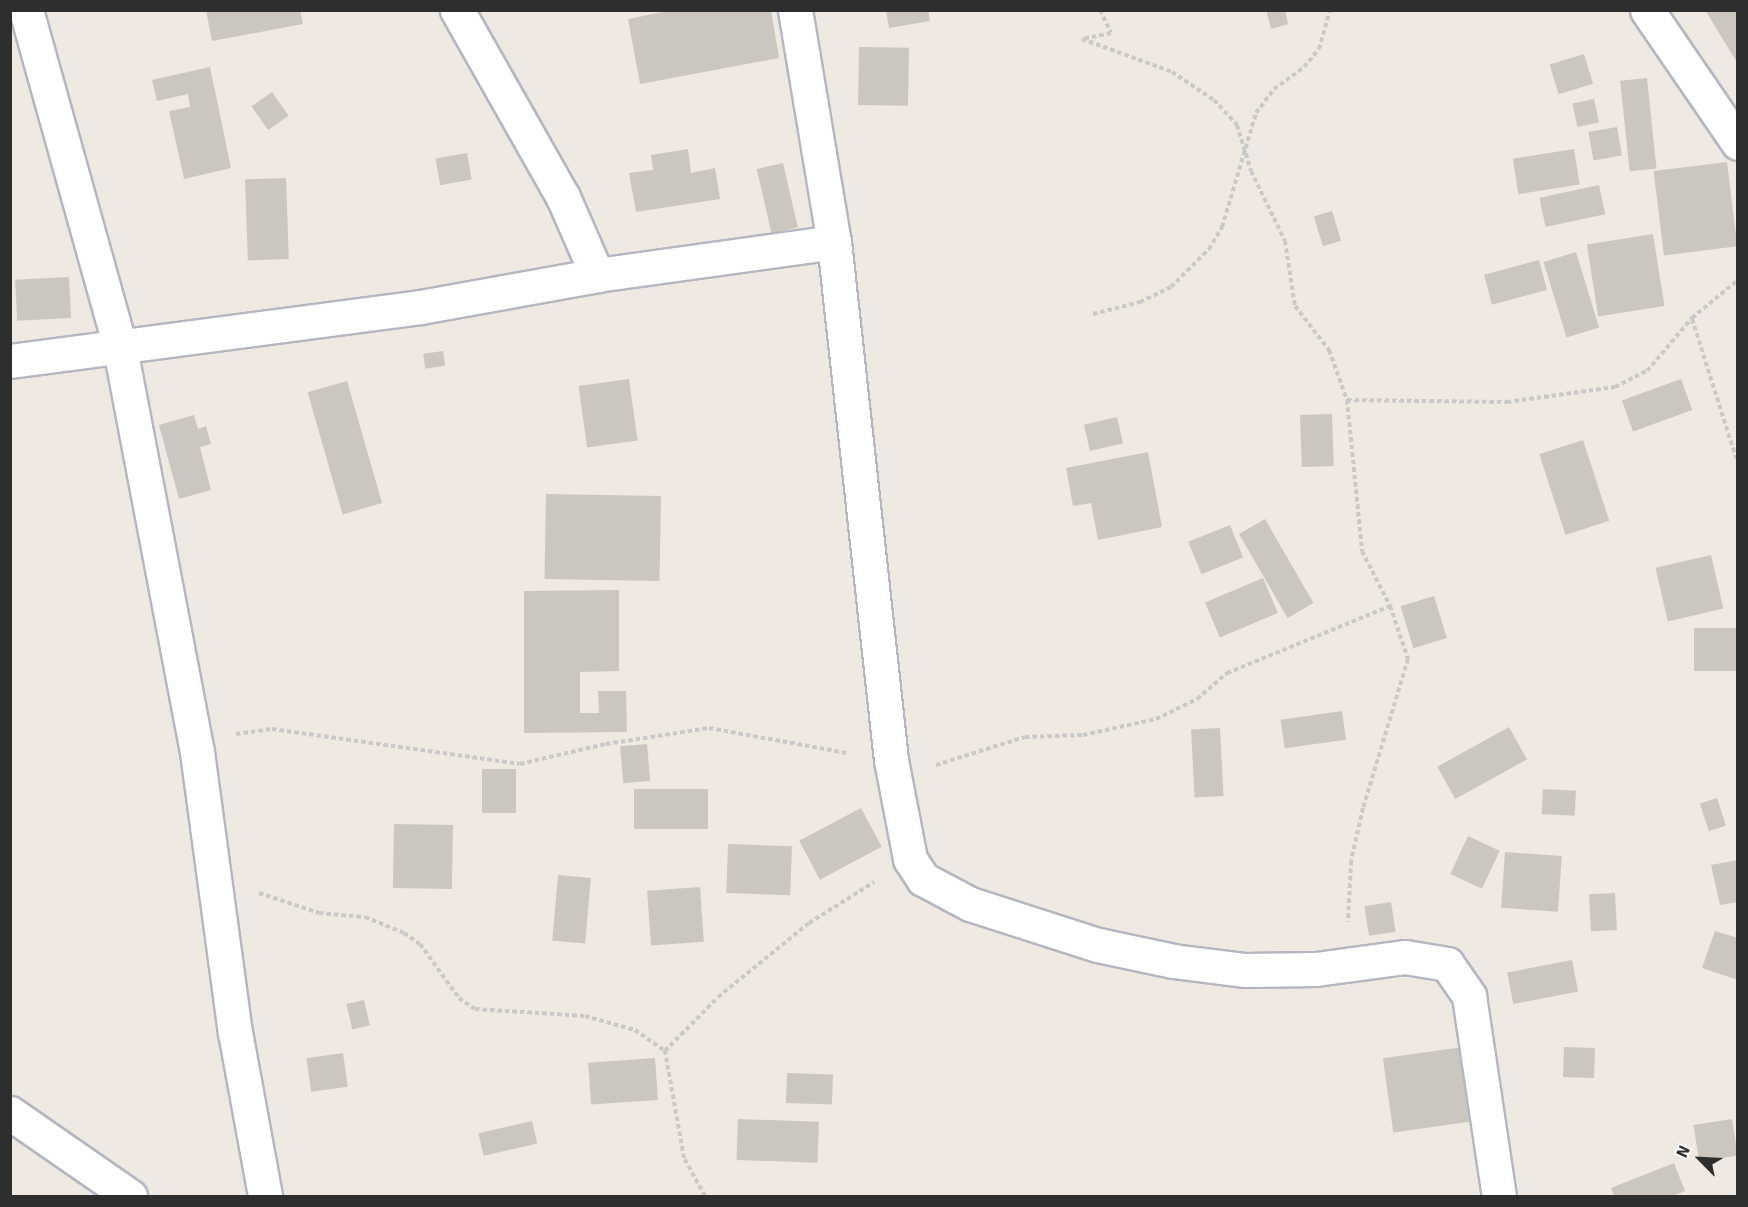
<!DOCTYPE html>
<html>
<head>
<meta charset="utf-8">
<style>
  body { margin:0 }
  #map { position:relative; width:1748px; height:1207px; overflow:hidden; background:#efe9e1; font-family:Signika,sans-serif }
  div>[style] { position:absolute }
  .building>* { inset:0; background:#cbc7bf; transform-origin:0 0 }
  .path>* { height:4px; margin-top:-2px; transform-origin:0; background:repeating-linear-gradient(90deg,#c9c9c9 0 4.5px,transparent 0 7.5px) }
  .roads { filter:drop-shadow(2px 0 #b4b7c1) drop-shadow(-2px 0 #b4b7c1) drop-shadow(0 2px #b4b7c1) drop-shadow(0 -2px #b4b7c1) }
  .street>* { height:33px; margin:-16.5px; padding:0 16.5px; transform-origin:16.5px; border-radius:16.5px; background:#fff }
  span { translate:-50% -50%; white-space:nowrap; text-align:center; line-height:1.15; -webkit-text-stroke:6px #fff; paint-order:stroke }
  .frame { position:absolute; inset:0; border:12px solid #2e2e2e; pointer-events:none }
  .north { position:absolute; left:1670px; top:1129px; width:60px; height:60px; -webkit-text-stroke:4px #fff; paint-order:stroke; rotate:294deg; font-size:16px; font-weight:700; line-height:24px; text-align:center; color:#2e2e2e }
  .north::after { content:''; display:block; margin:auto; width:21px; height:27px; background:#2e2e2e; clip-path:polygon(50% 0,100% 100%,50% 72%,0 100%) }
</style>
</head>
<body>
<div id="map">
  <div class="building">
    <div style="clip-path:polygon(206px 10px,300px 10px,303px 24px,212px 41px)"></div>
    <div style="clip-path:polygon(673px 10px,771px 10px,779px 58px,640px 84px,628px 19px)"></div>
    <div style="clip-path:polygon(886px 10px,928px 10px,930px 21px,889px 28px)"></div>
    <div style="clip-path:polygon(1266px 10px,1285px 10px,1288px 24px,1271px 29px)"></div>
    <div style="clip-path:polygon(1705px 10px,1738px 10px,1738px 64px)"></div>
    <div style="left:859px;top:47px;width:50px;height:58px;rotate:1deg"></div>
    <div style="left:1584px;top:54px;width:31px;height:36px;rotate:73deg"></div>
    <div style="clip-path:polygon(210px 67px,231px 168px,184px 179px,169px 111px,190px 107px,188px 94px,157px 101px,152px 80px)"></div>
    <div style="left:1647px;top:78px;width:91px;height:27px;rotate:84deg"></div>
    <div style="left:272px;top:92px;width:29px;height:25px;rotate:55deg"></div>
    <div style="left:1594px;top:99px;width:24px;height:22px;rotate:78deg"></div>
    <div style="left:1617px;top:127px;width:29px;height:29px;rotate:80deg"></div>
    <div style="clip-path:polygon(688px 149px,691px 173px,715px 168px,720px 199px,636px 212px,629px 173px,653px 170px,651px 155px)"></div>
    <div style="left:1574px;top:149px;width:36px;height:62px;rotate:81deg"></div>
    <div style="left:467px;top:153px;width:27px;height:32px;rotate:80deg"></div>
    <div style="left:1727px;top:162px;width:85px;height:74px;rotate:83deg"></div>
    <div style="left:783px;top:163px;width:66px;height:27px;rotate:77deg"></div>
    <div style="left:286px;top:178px;width:81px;height:41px;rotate:88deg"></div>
    <div style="left:1599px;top:185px;width:30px;height:61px;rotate:78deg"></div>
    <div style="left:1332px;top:211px;width:31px;height:19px;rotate:73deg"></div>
    <div style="left:1653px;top:234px;width:73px;height:67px;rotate:81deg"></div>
    <div style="left:1576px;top:252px;width:79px;height:34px;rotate:73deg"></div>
    <div style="left:1539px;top:260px;width:31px;height:57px;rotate:75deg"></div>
    <div style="left:69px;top:277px;width:41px;height:54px;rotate:87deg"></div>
    <div style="left:443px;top:351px;width:15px;height:20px;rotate:82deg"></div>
    <div style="left:629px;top:379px;width:62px;height:51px;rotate:82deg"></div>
    <div style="left:1681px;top:379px;width:33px;height:63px;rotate:70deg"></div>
    <div style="left:347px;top:381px;width:127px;height:41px;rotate:74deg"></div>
    <div style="left:1332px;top:414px;width:52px;height:32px;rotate:88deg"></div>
    <div style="clip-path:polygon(194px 415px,198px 429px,206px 426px,211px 444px,200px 447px,211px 490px,179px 499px,159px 425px)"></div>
    <div style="left:1117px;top:417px;width:27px;height:34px;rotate:77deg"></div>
    <div style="left:1583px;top:440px;width:85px;height:46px;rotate:72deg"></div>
    <div style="clip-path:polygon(1148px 452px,1162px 527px,1098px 540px,1091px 503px,1073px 506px,1066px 468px)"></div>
    <div style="left:546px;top:494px;width:115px;height:85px;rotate:1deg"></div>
    <div style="left:1265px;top:519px;width:97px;height:30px;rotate:60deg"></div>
    <div style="left:1230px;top:525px;width:35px;height:45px;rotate:68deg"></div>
    <div style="left:1711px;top:555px;width:55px;height:57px;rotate:77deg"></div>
    <div style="left:1263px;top:578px;width:38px;height:63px;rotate:67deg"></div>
    <div style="clip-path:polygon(619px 590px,619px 671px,580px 672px,580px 713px,599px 713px,598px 691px,626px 691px,627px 732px,524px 733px,524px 591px)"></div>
    <div style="left:1434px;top:596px;width:44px;height:35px;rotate:73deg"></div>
    <div style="left:1738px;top:628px;width:43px;height:44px;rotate:90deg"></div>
    <div style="left:1342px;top:711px;width:29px;height:62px;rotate:82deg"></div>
    <div style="left:1509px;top:727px;width:37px;height:82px;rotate:61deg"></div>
    <div style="left:1220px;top:728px;width:68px;height:29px;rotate:87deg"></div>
    <div style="left:647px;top:744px;width:37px;height:27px;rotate:85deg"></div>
    <div style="left:482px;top:769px;width:34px;height:44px"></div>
    <div style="left:634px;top:789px;width:74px;height:40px"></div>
    <div style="left:1543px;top:789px;width:33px;height:25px;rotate:3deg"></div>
    <div style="left:1717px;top:798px;width:29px;height:18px;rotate:72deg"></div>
    <div style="left:861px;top:808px;width:44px;height:70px;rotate:62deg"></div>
    <div style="left:394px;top:824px;width:59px;height:64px;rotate:1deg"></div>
    <div style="left:1468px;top:836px;width:35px;height:42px;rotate:25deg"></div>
    <div style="left:728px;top:844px;width:64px;height:49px;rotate:2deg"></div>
    <div style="left:1505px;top:852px;width:57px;height:56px;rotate:4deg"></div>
    <div style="clip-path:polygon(1738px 860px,1738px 902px,1720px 905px,1711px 865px)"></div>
    <div style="left:558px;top:875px;width:33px;height:66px;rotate:5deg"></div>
    <div style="left:700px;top:887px;width:55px;height:53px;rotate:86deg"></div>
    <div style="left:1615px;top:893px;width:37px;height:26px;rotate:87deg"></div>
    <div style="left:1391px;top:902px;width:30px;height:27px;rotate:81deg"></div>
    <div style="clip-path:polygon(1715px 931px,1738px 938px,1738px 980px,1702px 968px)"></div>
    <div style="left:1572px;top:960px;width:32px;height:66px;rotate:79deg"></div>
    <div style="left:364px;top:1000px;width:26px;height:18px;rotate:77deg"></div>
    <div style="left:1470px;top:1046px;width:75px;height:88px;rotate:82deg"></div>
    <div style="left:1564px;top:1047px;width:31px;height:30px;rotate:2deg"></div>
    <div style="left:343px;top:1053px;width:34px;height:37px;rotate:82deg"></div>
    <div style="left:655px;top:1058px;width:42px;height:67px;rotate:86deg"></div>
    <div style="left:787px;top:1073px;width:46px;height:30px;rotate:2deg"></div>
    <div style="left:738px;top:1119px;width:81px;height:41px;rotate:2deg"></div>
    <div style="left:1732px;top:1119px;width:37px;height:39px;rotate:81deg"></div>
    <div style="left:532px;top:1121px;width:23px;height:55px;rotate:77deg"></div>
    <div style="clip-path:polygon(1674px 1163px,1685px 1191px,1672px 1196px,1614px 1196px,1611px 1188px)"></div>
  </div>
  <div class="path">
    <div style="left:1100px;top:10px;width:25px;rotate:64deg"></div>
    <div style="left:1111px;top:33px;width:30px;rotate:168deg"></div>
    <div style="left:1082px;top:39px;width:96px;rotate:20.1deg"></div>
    <div style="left:1172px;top:72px;width:50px;rotate:33.7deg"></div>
    <div style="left:1214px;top:100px;width:34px;rotate:47deg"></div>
    <div style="left:1237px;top:125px;width:48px;rotate:73.1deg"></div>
    <div style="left:1251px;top:171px;width:78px;rotate:64.1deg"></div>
    <div style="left:1285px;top:241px;width:66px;rotate:81.3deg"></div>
    <div style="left:1295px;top:306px;width:56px;rotate:52.3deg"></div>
    <div style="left:1329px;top:350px;width:53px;rotate:70.2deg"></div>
    <div style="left:1347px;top:400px;width:152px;rotate:84.3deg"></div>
    <div style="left:1362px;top:551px;width:62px;rotate:63deg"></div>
    <div style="left:1390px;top:606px;width:56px;rotate:71.2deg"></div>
    <div style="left:1408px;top:659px;width:156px;rotate:106.8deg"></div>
    <div style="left:1363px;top:808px;width:54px;rotate:102.8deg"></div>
    <div style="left:1351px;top:861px;width:61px;rotate:92.8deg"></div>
    <div style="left:1093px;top:314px;width:49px;rotate:-14.3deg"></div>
    <div style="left:1140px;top:302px;width:34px;rotate:-26deg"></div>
    <div style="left:1171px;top:287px;width:54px;rotate:-45deg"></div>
    <div style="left:1209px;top:249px;width:26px;rotate:-59deg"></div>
    <div style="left:1222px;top:227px;width:119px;rotate:-73.4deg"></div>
    <div style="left:1256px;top:113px;width:30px;rotate:-53deg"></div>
    <div style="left:1274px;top:89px;width:37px;rotate:-36deg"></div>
    <div style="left:1304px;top:67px;width:23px;rotate:-50deg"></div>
    <div style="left:1319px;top:49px;width:41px;rotate:-74.2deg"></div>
    <div style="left:1692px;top:319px;width:152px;rotate:72.4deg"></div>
    <div style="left:1347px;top:400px;width:160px;rotate:0.7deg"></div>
    <div style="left:1507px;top:402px;width:109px;rotate:-7.9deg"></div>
    <div style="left:1615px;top:387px;width:36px;rotate:-27deg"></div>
    <div style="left:1647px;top:371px;width:70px;rotate:-49.7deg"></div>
    <div style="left:1692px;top:318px;width:60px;rotate:-39.6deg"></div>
    <div style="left:236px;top:734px;width:36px;rotate:-8deg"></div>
    <div style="left:272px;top:729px;width:250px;rotate:8deg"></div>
    <div style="left:520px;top:764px;width:88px;rotate:-13.1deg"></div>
    <div style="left:606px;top:744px;width:104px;rotate:-8.8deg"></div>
    <div style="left:709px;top:728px;width:140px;rotate:10.3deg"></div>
    <div style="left:936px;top:765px;width:93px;rotate:-17.5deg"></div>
    <div style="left:1025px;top:737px;width:58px;rotate:-2deg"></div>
    <div style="left:1083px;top:735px;width:75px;rotate:-12.4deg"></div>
    <div style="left:1156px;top:719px;width:46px;rotate:-26deg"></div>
    <div style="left:1197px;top:699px;width:40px;rotate:-41deg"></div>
    <div style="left:1227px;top:673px;width:176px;rotate:-22.3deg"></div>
    <div style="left:259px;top:893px;width:63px;rotate:18.4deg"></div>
    <div style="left:319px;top:913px;width:46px;rotate:5deg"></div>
    <div style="left:365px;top:917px;width:42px;rotate:22.3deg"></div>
    <div style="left:404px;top:933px;width:19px;rotate:35deg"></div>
    <div style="left:420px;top:944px;width:67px;rotate:54.2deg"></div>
    <div style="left:459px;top:998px;width:19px;rotate:35deg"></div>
    <div style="left:475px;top:1009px;width:110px;rotate:3.6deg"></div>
    <div style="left:585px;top:1016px;width:52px;rotate:15.6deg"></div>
    <div style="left:635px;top:1030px;width:37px;rotate:35deg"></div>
    <div style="left:705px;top:1196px;width:43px;rotate:-118.9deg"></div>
    <div style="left:684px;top:1158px;width:109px;rotate:-100.1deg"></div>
    <div style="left:665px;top:1051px;width:76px;rotate:-45.5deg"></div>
    <div style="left:718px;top:997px;width:117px;rotate:-39.1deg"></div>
    <div style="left:809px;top:923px;width:77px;rotate:-32.2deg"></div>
  </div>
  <div class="roads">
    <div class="street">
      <div style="left:26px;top:10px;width:346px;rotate:74.4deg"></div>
      <div style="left:119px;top:343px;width:416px;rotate:79.2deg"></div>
      <div style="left:197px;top:752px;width:283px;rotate:82.3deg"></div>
      <div style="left:235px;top:1032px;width:167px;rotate:79.6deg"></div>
      <div style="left:457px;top:10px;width:215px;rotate:60.5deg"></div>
      <div style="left:563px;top:197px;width:85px;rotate:66.4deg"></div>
      <div style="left:795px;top:10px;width:235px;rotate:80.5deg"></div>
      <div style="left:834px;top:242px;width:521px;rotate:83.72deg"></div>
      <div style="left:891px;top:760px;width:101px;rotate:79.1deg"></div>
      <div style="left:910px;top:859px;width:24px;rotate:57deg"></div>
      <div style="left:923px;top:879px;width:53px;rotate:28deg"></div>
      <div style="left:970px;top:904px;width:134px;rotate:17.8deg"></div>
      <div style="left:1098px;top:945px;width:77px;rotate:12deg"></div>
      <div style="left:1173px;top:961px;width:73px;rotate:7.1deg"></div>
      <div style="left:1245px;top:970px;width:71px;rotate:-0.8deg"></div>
      <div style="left:1316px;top:969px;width:90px;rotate:-7.7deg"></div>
      <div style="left:1405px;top:957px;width:43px;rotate:9.5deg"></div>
      <div style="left:1447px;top:964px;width:39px;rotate:55deg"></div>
      <div style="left:1469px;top:996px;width:202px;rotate:81.5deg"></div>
      <div style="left:1647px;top:10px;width:161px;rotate:55.6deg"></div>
      <div style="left:10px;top:361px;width:414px;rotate:-7.5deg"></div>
      <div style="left:420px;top:307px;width:180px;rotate:-10.2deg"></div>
      <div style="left:597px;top:275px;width:239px;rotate:-7.9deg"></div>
      <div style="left:10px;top:1113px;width:146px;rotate:34.7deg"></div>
    </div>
  </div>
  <div class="frame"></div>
  <div class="north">N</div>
</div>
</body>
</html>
